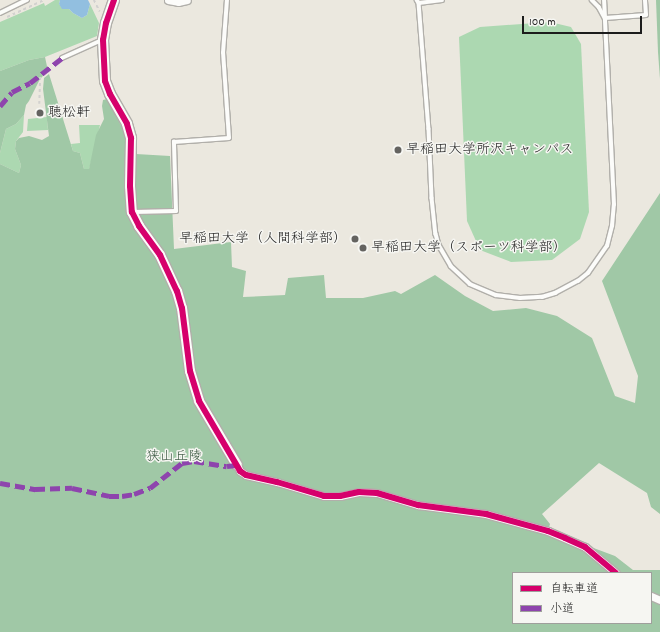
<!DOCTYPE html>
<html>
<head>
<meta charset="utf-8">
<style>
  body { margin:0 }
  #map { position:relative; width:660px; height:632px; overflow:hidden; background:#ebe8df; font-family:Dekko,"Klee One",sans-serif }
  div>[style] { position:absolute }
  .green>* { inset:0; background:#acd8b1 }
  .forest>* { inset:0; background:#a0c8a6 }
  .water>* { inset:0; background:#92bfe0 }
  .path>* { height:1.5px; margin-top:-0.75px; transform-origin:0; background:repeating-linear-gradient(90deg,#d2d1cf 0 3px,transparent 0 6px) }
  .roads { filter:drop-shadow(1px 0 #b1afaa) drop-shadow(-1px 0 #b1afaa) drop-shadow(0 1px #b1afaa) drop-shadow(0 -1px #b1afaa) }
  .lane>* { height:3.5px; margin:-1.75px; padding:0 1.75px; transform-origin:1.75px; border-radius:1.75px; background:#fcfcfa }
  .street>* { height:7px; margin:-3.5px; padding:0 3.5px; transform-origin:3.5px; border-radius:3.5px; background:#fcfcfa }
  .secondary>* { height:10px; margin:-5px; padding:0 5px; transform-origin:5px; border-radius:5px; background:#fcfcfa }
  .quiet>* { height:5px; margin-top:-2.5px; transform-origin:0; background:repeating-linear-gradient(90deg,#8e44ad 0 10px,transparent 0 15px) }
  .cycleway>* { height:6px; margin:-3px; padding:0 3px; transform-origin:3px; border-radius:3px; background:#d6006c }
  .dots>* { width:11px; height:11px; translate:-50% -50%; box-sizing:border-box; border:2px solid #f6f6f2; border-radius:50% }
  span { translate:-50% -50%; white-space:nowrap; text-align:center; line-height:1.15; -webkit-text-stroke:3px #f6f6f2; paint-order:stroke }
  .poi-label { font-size:14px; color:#1c1c1c }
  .left { translate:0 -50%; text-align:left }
  .right { translate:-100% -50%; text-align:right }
  .park-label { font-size:14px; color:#3c5943 }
  .legend { position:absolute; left:512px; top:572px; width:140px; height:52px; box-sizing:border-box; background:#f6f6f2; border:1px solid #9f9f9c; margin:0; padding:5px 7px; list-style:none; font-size:12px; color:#1c1c1c }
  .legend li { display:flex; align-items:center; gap:8px; height:20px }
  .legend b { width:20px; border:1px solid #9f9f9c }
  .scale { position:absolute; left:522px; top:16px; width:120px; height:18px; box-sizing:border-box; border:2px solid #1c1c1c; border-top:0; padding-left:5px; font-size:12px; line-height:14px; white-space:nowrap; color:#1c1c1c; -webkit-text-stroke:3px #f6f6f2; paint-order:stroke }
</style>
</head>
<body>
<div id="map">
  <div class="green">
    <div style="clip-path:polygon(55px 0,60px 0,59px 4px,63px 9px,69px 9px,73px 13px,82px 18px,87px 15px,90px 4px,99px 23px,97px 36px,45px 57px,29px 60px,0 71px,0 22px,44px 3px,45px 6px)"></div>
    <div style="clip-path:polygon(550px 22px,571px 27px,581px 44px,589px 212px,580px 239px,552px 260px,511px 262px,480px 250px,467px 221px,459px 37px,480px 27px)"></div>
    <div style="clip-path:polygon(24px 115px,23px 132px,16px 141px,15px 149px,21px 165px,19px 173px,0 164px,0 153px,6px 129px,16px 124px)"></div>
    <div style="clip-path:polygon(47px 117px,48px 130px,27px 131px,28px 119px)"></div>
    <div style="clip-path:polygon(79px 125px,100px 125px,89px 170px,84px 169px,80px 153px,73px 151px,71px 144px,80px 143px)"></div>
  </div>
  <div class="forest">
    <div style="clip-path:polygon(656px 0,660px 0,660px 79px,658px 52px)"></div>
    <div style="clip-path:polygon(45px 57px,48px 71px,40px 79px,29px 101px,26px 105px,24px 115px,16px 124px,6px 129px,0 153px,0 71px,29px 60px)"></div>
    <div style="clip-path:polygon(evenodd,49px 74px,73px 151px,80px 153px,84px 169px,89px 169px,96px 135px,104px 119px,102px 106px,103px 100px,107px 99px,136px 154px,170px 156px,174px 249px,231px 242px,232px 267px,246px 271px,243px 297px,285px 295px,288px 278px,324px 275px,326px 298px,363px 298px,395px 291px,401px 294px,435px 275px,465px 296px,493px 311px,526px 308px,557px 316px,592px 338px,615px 396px,635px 403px,638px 376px,602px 281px,660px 193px,660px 514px,651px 507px,647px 493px,599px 463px,542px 514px,550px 524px,548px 531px,615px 556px,633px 570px,660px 570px,660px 632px,0 632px,0 164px,19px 173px,21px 165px,15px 149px,16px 141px,19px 138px,29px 136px,42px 140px,49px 136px,43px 89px,44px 78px,49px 74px,513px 573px,651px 573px,651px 623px,513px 623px,513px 573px)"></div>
  </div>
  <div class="water">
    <div style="clip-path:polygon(60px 0,88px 0,90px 4px,87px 15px,82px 18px,73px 13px,69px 9px,62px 9px,59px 4px)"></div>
  </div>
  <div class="path">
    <div style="left:94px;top:0;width:13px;rotate:63deg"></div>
    <div style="left:7px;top:17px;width:41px;rotate:-24.7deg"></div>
    <div style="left:39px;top:104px;width:29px;rotate:-88deg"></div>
  </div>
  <div class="roads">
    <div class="lane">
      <div style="left:417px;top:0;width:4px;rotate:56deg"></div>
      <div style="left:419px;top:3px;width:126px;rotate:85.5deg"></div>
      <div style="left:429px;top:129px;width:69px;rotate:87.5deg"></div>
      <div style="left:432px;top:198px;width:36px;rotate:84deg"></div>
      <div style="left:436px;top:234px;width:11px;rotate:75deg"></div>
      <div style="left:439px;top:245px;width:24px;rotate:60deg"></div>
      <div style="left:451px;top:266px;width:26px;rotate:43deg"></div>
      <div style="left:470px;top:284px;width:28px;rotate:23deg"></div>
      <div style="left:496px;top:295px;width:24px;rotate:7deg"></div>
      <div style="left:520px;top:298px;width:22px;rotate:-3deg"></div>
      <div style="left:542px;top:297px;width:14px;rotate:-17deg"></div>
      <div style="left:555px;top:293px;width:26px;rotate:-28deg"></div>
      <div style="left:578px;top:281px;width:13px;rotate:-39deg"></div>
      <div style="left:588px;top:273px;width:33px;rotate:-55deg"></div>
      <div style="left:607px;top:246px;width:21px;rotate:-76deg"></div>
      <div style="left:612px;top:226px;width:21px;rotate:-85deg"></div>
      <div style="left:614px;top:205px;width:187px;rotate:-92.8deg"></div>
      <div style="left:605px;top:18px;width:41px;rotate:-4.2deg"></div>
      <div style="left:646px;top:15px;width:15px;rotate:-94deg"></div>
      <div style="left:592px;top:0;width:10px;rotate:45deg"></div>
      <div style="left:599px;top:7px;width:13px;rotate:61deg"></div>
      <div style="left:605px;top:18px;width:18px;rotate:-93deg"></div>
      <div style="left:419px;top:3px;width:23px;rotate:-7deg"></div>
      <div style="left:0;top:13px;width:30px;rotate:-26deg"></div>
      <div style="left:62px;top:58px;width:44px;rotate:-24.2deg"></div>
      <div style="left:134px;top:212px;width:42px;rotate:-1.4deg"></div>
      <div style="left:176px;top:211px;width:69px;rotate:-91.7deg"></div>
      <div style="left:174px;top:142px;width:55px;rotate:-4.2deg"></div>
      <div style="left:229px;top:138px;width:85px;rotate:-94deg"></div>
      <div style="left:223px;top:53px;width:53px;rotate:-85.7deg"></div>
    </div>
    <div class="street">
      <div style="left:168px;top:0;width:10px;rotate:11deg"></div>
      <div style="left:178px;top:2px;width:9px;rotate:-13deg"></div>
      <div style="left:237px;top:465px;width:7px;rotate:63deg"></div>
      <div style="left:240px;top:471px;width:7px;rotate:34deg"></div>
      <div style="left:246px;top:475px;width:32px;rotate:13deg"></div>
      <div style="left:277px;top:482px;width:49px;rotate:16.6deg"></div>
      <div style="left:324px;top:496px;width:16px"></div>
      <div style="left:340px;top:496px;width:19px;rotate:-12deg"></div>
      <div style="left:359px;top:492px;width:18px;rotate:3deg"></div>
      <div style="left:377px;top:493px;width:43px;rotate:16.3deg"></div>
      <div style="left:418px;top:505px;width:69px;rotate:7.5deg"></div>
      <div style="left:486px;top:514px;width:64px;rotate:15.3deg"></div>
      <div style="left:548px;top:531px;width:40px;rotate:23.4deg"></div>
      <div style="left:585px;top:547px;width:40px;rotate:40deg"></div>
      <div style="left:651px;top:596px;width:10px;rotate:24deg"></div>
    </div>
    <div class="secondary">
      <div style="left:114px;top:0;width:24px;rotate:109deg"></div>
      <div style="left:106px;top:23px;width:17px;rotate:100deg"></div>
      <div style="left:103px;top:40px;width:41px;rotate:87.2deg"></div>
      <div style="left:105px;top:81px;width:14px;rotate:69deg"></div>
      <div style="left:110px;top:94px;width:34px;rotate:60deg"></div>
      <div style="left:127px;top:124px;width:15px;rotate:74deg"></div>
      <div style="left:131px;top:138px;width:48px;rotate:91.2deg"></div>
      <div style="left:130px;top:186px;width:26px;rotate:86deg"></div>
      <div style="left:132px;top:212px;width:16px;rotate:63deg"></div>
      <div style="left:139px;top:226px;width:36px;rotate:54deg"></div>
      <div style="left:160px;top:255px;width:40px;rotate:65deg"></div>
      <div style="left:177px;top:291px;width:18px;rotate:74deg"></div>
      <div style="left:182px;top:308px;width:64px;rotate:82.8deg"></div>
      <div style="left:190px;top:371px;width:31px;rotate:73deg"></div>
      <div style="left:199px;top:401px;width:74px;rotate:59.3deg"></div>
    </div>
  </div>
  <div class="quiet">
    <div style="left:0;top:106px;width:18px;rotate:-49deg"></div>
    <div style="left:12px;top:92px;width:20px;rotate:-27deg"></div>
    <div style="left:30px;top:83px;width:41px;rotate:-38deg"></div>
    <div style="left:0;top:483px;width:36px;rotate:10deg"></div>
    <div style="left:35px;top:489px;width:37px;rotate:-2deg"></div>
    <div style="left:72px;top:488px;width:38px;rotate:12deg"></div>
    <div style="left:109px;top:496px;width:13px"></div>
    <div style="left:122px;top:496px;width:12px;rotate:-9deg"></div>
    <div style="left:134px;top:494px;width:17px;rotate:-21deg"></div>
    <div style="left:150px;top:488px;width:41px;rotate:-38deg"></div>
    <div style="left:182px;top:463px;width:12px;rotate:-9deg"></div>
    <div style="left:194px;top:461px;width:33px;rotate:9deg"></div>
    <div style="left:227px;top:466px;width:10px;rotate:-6deg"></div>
  </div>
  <div class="cycleway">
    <div style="left:114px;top:0;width:24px;rotate:109deg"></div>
    <div style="left:106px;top:23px;width:17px;rotate:100deg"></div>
    <div style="left:103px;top:40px;width:41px;rotate:87.2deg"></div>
    <div style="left:105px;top:81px;width:14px;rotate:69deg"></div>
    <div style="left:110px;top:94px;width:34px;rotate:60deg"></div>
    <div style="left:127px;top:124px;width:15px;rotate:74deg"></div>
    <div style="left:131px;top:138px;width:48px;rotate:91.2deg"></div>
    <div style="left:130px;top:186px;width:26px;rotate:86deg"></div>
    <div style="left:132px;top:212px;width:16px;rotate:63deg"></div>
    <div style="left:139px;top:226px;width:36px;rotate:54deg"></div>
    <div style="left:160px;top:255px;width:40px;rotate:65deg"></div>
    <div style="left:177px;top:291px;width:18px;rotate:74deg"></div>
    <div style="left:182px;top:308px;width:64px;rotate:82.8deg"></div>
    <div style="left:190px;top:371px;width:31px;rotate:73deg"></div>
    <div style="left:199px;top:401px;width:81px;rotate:59.6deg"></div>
    <div style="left:240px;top:471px;width:7px;rotate:34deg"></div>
    <div style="left:246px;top:475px;width:32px;rotate:13deg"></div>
    <div style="left:277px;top:482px;width:49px;rotate:16.6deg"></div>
    <div style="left:324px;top:496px;width:16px"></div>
    <div style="left:340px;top:496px;width:19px;rotate:-12deg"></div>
    <div style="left:359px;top:492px;width:18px;rotate:3deg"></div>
    <div style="left:377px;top:493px;width:43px;rotate:16.3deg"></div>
    <div style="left:418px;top:505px;width:69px;rotate:7.5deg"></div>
    <div style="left:486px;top:514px;width:64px;rotate:15.3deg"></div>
    <div style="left:548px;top:531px;width:18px;rotate:22deg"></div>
    <div style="left:565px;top:538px;width:22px;rotate:24deg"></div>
    <div style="left:585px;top:547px;width:40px;rotate:40deg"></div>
  </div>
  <div class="dots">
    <div style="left:40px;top:113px;background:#646360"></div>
    <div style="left:398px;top:150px;background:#646360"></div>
    <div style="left:355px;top:239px;background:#646360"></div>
    <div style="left:363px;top:248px;background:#646360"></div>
  </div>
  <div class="poi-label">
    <span class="left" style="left:48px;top:113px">聴松軒</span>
    <span class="left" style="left:406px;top:150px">早稲田大学所沢キャンパス</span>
    <span class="right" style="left:347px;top:239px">早稲田大学（人間科学部）</span>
    <span class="left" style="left:371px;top:248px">早稲田大学（スポーツ科学部）</span>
  </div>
  <div class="park-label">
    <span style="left:174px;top:457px">狭山丘陵</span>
  </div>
  <ul class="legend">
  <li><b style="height:5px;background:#d6006c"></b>自転車道</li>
  <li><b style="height:5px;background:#8e44ad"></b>小道</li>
  </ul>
  <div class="scale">100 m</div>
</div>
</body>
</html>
